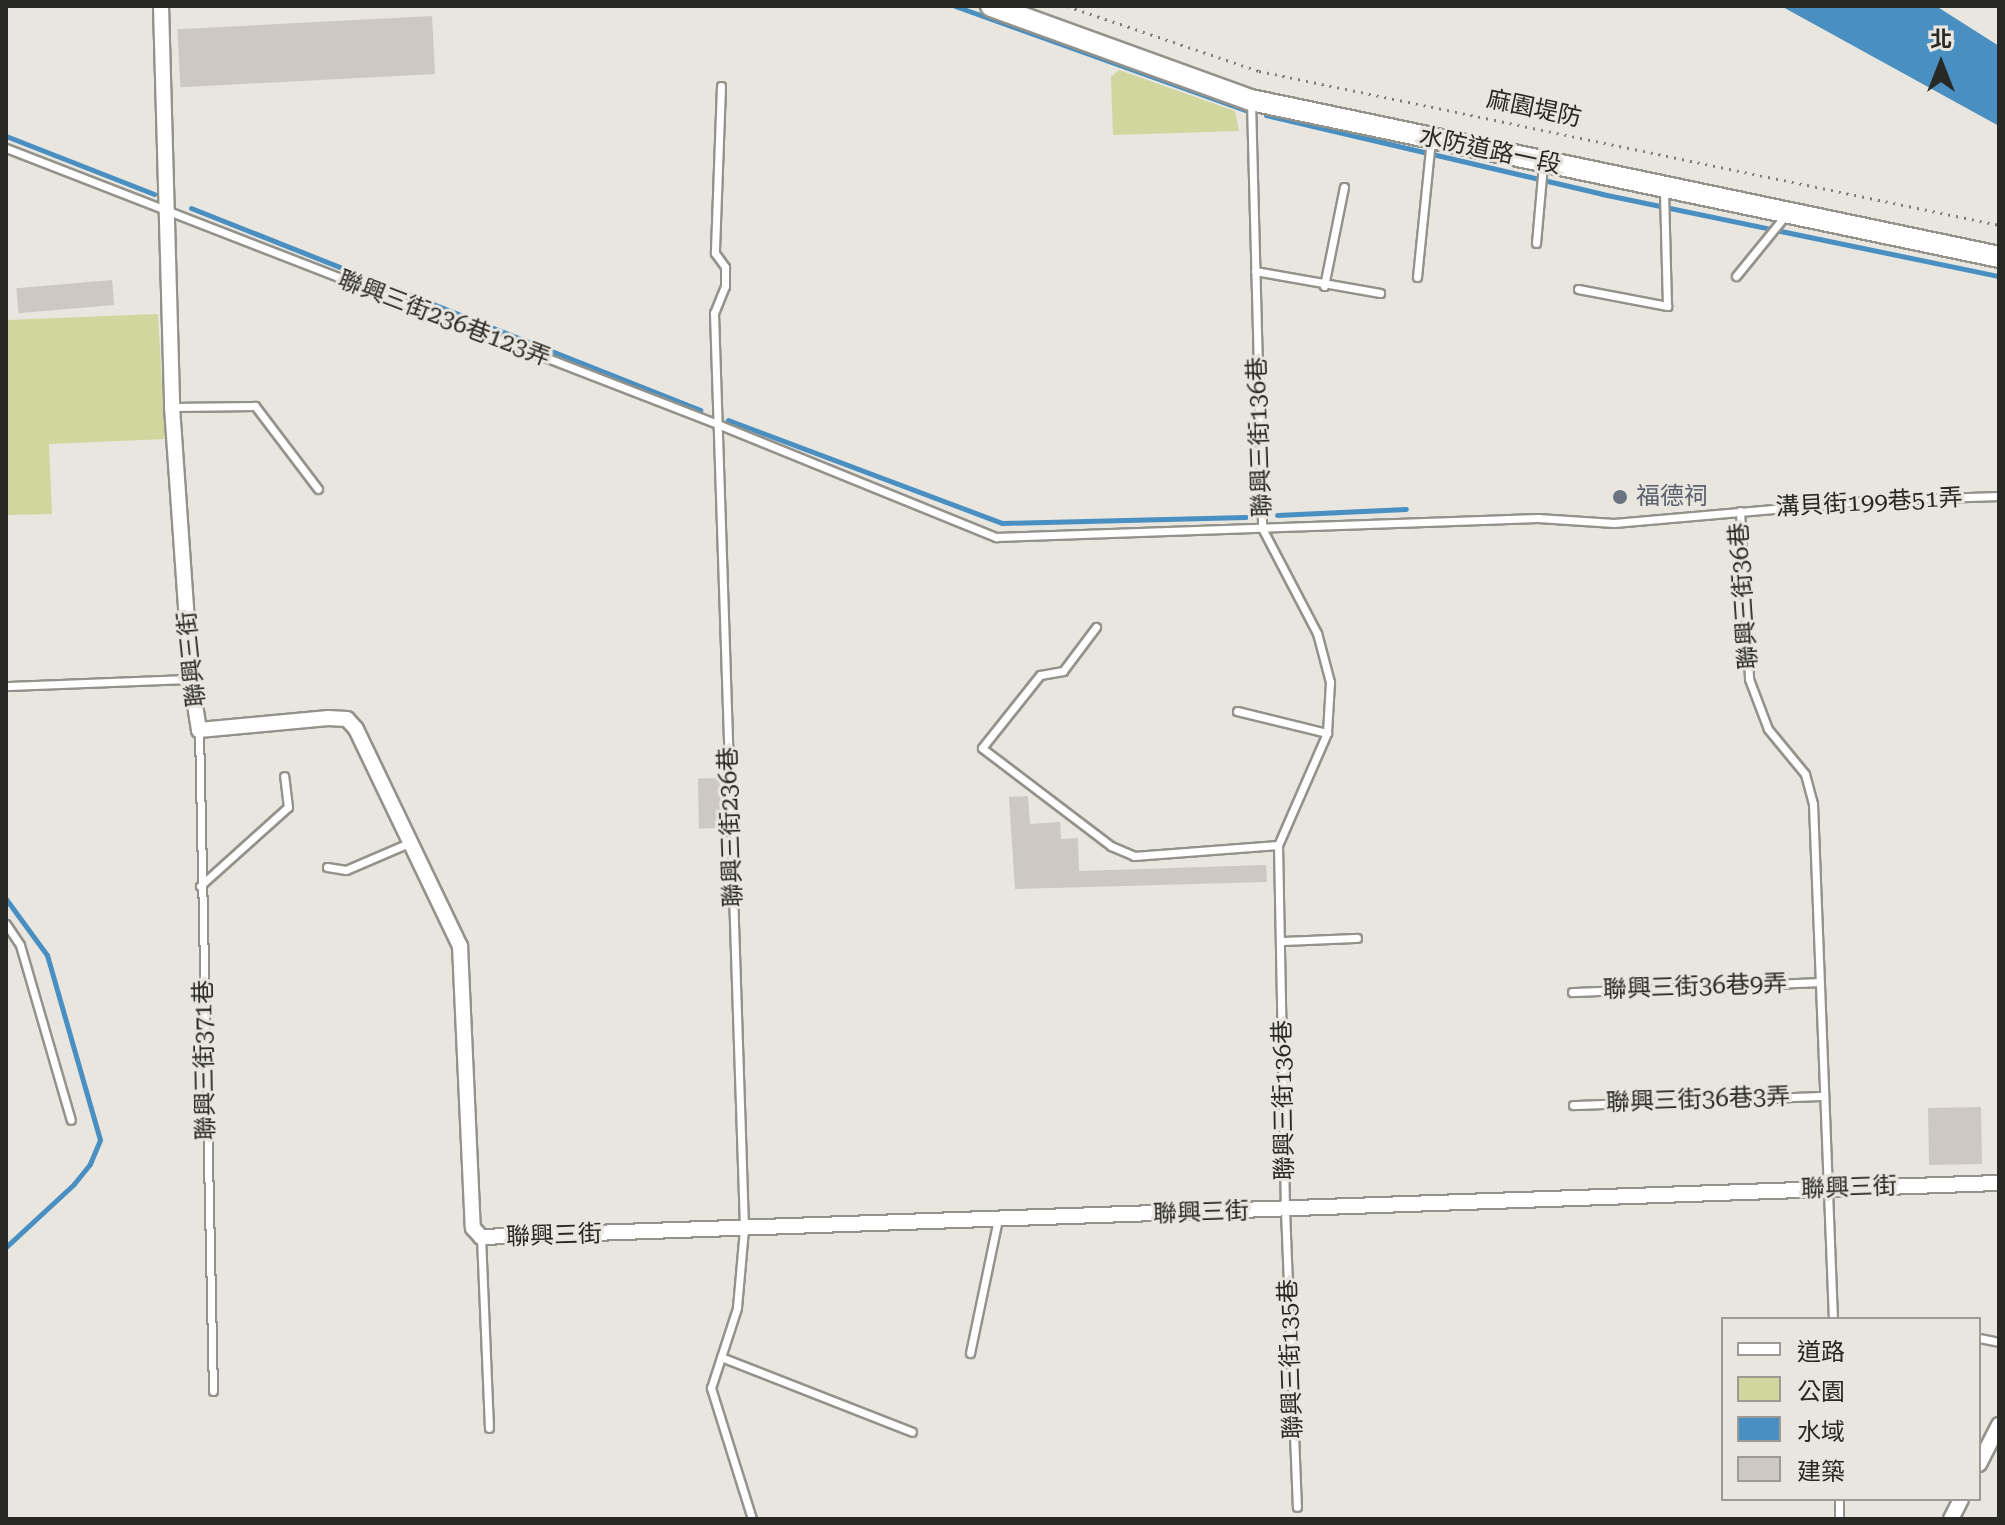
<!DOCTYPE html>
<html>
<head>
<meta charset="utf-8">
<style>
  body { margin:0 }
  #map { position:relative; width:2005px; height:1525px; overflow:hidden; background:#e8e6df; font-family:"Roboto Serif","Noto Sans TC",serif }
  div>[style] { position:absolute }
  .green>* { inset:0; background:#d0d69e }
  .water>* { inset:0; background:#4a8fc1 }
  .stream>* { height:5px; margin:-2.5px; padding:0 2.5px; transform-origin:2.5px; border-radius:2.5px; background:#4a8fc1 }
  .building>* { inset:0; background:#cdc8c2; transform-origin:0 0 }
  .path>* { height:3px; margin-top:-1.5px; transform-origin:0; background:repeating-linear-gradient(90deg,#7f7e79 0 2px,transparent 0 8px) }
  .roads { filter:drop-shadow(2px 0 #93928b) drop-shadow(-2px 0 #93928b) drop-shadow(0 2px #93928b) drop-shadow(0 -2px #93928b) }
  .lane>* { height:7px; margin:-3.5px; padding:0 3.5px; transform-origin:3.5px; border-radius:3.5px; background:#fff }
  .street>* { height:14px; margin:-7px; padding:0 7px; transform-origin:7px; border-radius:7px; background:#fff }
  .secondary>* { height:20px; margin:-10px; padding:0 10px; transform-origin:10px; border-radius:10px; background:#fff }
  .dots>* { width:22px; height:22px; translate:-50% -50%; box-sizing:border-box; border:4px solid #e8e6df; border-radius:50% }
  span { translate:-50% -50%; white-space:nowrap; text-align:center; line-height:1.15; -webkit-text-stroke:6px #e8e6df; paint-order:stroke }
  .street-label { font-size:24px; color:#282825 }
  .worship-label { font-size:24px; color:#5b616d }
  .left { translate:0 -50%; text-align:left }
  .frame { position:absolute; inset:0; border:8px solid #282825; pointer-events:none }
  .legend { position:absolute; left:1721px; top:1317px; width:260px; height:184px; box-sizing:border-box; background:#e8e6df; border:2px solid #9b9a95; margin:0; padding:10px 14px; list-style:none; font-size:24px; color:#282825 }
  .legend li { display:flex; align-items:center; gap:16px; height:40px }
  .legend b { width:40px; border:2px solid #9b9a95 }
  .north { position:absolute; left:1901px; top:24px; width:80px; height:80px; -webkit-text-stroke:6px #e8e6df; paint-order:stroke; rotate:0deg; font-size:22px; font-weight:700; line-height:32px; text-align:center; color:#282825 }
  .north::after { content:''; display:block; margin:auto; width:28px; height:36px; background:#282825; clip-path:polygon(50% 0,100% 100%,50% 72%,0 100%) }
</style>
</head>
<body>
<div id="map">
  <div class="green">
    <div style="clip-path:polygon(1119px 70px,1235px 111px,1239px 131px,1113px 135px,1111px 77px)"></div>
    <div style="clip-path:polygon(158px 314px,165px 439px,49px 444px,52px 514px,6px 515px,6px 320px)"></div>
  </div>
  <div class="water">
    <div style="clip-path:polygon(1781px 6px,1936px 6px,1999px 46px,1999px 126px)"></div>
  </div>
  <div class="stream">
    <div style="left:955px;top:6px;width:314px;rotate:19.7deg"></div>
    <div style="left:1266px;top:115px;width:345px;rotate:13.2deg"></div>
    <div style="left:1602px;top:194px;width:405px;rotate:11.7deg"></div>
    <div style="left:6px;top:136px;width:159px;rotate:21.4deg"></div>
    <div style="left:191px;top:208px;width:548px;rotate:21.65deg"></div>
    <div style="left:728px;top:420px;width:293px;rotate:20.6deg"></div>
    <div style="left:1002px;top:523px;width:244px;rotate:-1.4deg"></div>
    <div style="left:1277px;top:515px;width:129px;rotate:-2.7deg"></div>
    <div style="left:6px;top:899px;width:69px;rotate:53.8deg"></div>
    <div style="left:47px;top:955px;width:192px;rotate:74deg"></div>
    <div style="left:100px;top:1140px;width:26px;rotate:113deg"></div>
    <div style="left:90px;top:1164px;width:26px;rotate:129deg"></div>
    <div style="left:74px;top:1184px;width:93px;rotate:137.2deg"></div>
  </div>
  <div class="building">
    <div style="left:432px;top:16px;width:58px;height:255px;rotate:87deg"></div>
    <div style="left:112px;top:280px;width:25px;height:96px;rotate:85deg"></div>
    <div style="left:720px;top:778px;width:50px;height:22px;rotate:89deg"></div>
    <div style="clip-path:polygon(1028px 796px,1030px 824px,1060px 822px,1061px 839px,1078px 838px,1079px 871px,1266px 865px,1267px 882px,1015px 889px,1009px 797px)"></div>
    <div style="left:1981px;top:1107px;width:57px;height:53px;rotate:89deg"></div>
  </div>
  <div class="path">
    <div style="left:1067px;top:6px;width:203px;rotate:18.7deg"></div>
    <div style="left:1259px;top:71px;width:756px;rotate:11.76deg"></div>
  </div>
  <div class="roads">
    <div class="lane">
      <div style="left:721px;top:86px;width:167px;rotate:92.1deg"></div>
      <div style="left:715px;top:253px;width:17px;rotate:54deg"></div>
      <div style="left:725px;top:267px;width:19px;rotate:90deg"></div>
      <div style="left:725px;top:286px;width:29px;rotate:112deg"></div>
      <div style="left:714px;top:313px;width:916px;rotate:88.12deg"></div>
      <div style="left:744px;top:1229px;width:79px;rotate:95.1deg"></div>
      <div style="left:737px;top:1308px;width:84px;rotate:108deg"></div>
      <div style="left:711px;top:1388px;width:137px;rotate:72.6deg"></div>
      <div style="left:1251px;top:102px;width:426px;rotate:88.5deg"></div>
      <div style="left:1262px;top:528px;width:119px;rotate:62.4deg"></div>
      <div style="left:1317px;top:633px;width:51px;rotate:75.1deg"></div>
      <div style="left:1330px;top:682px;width:51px;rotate:93.4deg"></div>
      <div style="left:1327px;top:733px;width:122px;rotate:113.6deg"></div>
      <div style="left:1278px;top:845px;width:365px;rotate:88.9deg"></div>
      <div style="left:1285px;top:1210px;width:297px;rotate:87.7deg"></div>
      <div style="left:6px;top:148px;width:766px;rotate:21.2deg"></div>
      <div style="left:720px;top:425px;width:298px;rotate:22.1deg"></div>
      <div style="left:996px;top:537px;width:542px;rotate:-2.01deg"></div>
      <div style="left:1538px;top:518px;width:76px;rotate:3.8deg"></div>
      <div style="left:1614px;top:523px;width:266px;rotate:-5deg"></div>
      <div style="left:1879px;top:500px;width:120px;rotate:-1.9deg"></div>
      <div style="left:1536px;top:243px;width:78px;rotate:-84.9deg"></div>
      <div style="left:1255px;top:271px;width:127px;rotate:10deg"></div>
      <div style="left:1736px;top:276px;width:77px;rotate:-50.8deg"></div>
      <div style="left:1417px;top:277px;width:138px;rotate:-84.2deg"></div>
      <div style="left:1324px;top:286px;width:101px;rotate:-78.6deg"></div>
      <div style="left:1578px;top:289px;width:91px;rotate:10.8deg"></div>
      <div style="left:1667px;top:306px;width:116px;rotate:-91.5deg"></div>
      <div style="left:172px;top:407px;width:83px;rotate:-0.7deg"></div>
      <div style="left:255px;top:406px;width:104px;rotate:52.8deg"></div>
      <div style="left:1740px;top:511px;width:168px;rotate:86.9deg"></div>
      <div style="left:1749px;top:679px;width:53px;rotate:69.2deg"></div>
      <div style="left:1768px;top:729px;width:58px;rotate:50.6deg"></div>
      <div style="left:1805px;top:774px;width:31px;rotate:75deg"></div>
      <div style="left:1813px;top:804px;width:515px;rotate:87.78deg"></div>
      <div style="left:1096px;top:627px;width:55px;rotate:126.9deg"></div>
      <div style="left:1063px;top:671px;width:23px;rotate:170deg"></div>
      <div style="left:1040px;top:675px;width:93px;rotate:128.5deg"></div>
      <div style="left:982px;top:748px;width:162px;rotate:37.2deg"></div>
      <div style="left:1111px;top:846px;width:25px;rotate:23deg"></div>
      <div style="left:1134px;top:856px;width:144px;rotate:-4.4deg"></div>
      <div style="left:6px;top:686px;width:185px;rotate:-2.2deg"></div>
      <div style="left:1237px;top:711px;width:93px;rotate:13.7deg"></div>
      <div style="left:199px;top:730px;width:661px;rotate:88.79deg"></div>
      <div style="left:327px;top:867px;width:19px;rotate:9deg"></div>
      <div style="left:346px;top:870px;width:69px;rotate:-23.2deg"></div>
      <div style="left:200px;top:886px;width:118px;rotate:-41.9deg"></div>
      <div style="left:288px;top:807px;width:31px;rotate:-97deg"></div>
      <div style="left:6px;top:924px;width:25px;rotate:56deg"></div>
      <div style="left:20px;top:945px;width:182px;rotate:73.8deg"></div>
      <div style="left:1281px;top:941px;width:76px;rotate:-2.3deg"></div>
      <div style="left:1572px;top:992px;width:246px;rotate:-2.3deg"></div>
      <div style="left:1573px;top:1105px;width:251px;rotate:-2.1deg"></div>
      <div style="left:481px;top:1237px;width:191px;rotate:87.6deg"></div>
      <div style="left:1979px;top:1338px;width:20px;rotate:11deg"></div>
      <div style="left:970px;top:1353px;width:137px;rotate:-78.2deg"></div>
      <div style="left:721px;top:1357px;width:205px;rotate:21.4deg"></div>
      <div style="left:1839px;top:1499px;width:20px;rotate:90deg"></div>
    </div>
    <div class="street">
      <div style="left:161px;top:6px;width:401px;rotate:88.4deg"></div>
      <div style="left:172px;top:407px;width:273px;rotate:86deg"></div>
      <div style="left:191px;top:679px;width:52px;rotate:81.1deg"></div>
      <div style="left:199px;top:730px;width:130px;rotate:-5.3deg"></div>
      <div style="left:328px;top:718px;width:19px;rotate:3deg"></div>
      <div style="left:347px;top:719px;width:13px;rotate:48deg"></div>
      <div style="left:356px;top:729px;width:241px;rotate:64.4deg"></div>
      <div style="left:460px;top:946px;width:282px;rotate:87.4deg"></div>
      <div style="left:473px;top:1228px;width:12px;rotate:48deg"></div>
      <div style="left:481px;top:1237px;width:1519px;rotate:-2.04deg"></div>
      <div style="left:1979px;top:1464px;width:44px;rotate:-62.9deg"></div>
      <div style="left:1951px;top:1519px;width:22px;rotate:-63deg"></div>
    </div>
    <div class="secondary">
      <div style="left:991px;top:6px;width:276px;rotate:19.9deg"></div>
      <div style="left:1251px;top:100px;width:764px;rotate:11.85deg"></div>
    </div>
  </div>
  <div class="dots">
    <div style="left:1620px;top:497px;background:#6b7280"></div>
  </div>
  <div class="street-label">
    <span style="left:1534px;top:109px;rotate:12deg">麻園堤防</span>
    <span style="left:1490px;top:151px;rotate:12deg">水防道路一段</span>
    <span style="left:444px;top:319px;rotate:21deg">聯興三街236巷123弄</span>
    <span style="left:1260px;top:437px;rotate:-92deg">聯興三街136巷</span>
    <span style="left:1869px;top:503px;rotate:-3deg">溝貝街199巷51弄</span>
    <span style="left:1744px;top:596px;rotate:-94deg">聯興三街36巷</span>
    <span style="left:192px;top:659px;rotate:-96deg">聯興三街</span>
    <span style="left:731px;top:827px;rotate:-92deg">聯興三街236巷</span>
    <span style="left:1695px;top:987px;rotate:-2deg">聯興三街36巷9弄</span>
    <span style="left:205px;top:1060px;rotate:-91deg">聯興三街371巷</span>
    <span style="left:1284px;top:1100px;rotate:-91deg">聯興三街136巷</span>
    <span style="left:1698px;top:1100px;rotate:-2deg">聯興三街36巷3弄</span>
    <span style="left:1849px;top:1188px;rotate:-2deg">聯興三街</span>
    <span style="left:1201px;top:1213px;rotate:-2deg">聯興三街</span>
    <span style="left:554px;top:1236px;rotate:-2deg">聯興三街</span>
    <span style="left:1291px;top:1359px;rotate:-92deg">聯興三街135巷</span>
  </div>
  <div class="worship-label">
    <span class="left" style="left:1636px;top:497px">福德祠</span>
  </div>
  <div class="frame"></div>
  <ul class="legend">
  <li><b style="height:10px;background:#fff"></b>道路</li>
  <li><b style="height:22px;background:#d0d69e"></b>公園</li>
  <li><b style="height:22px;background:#4a8fc1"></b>水域</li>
  <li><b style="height:22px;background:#cdc8c2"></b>建築</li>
  </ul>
  <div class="north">北</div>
</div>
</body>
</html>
